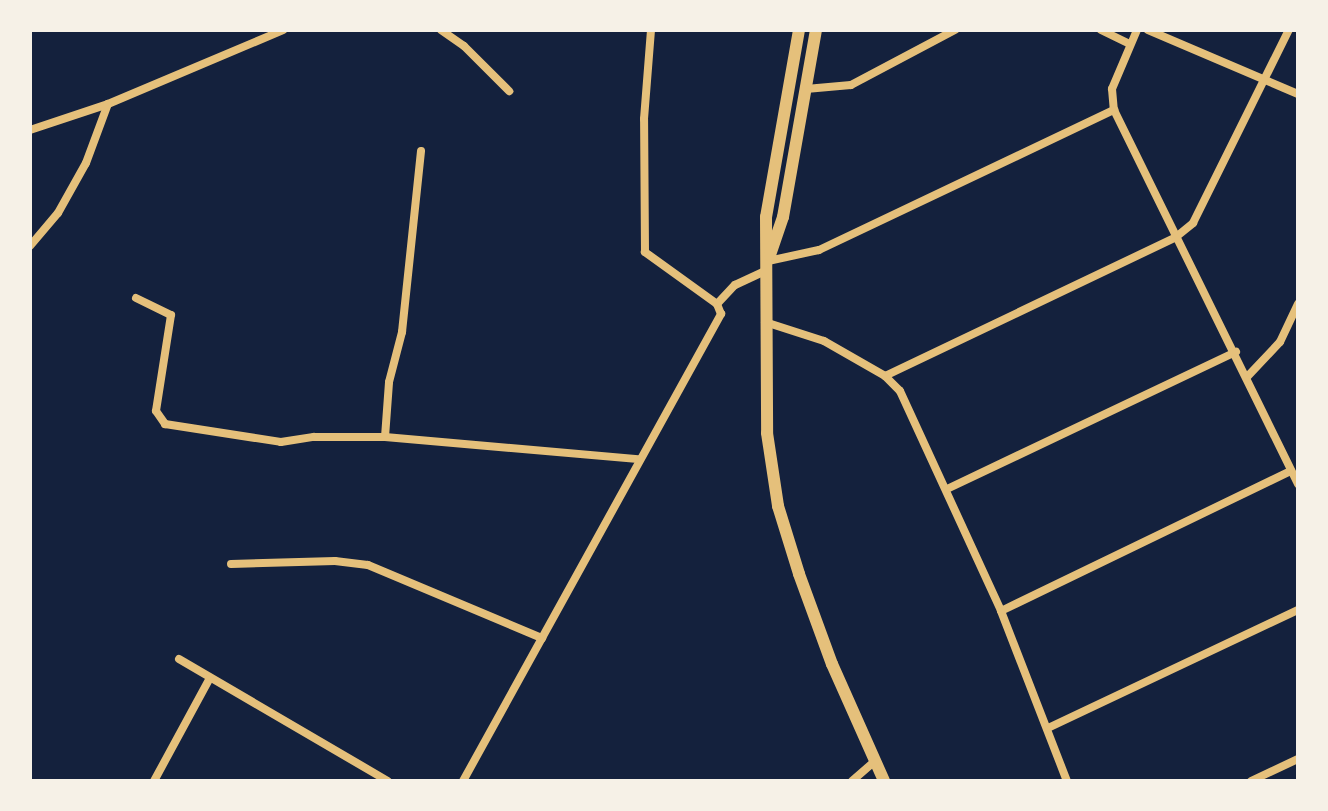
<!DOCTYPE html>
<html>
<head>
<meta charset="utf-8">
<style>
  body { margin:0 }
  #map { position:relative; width:1328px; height:811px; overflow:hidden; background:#14213d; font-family:"DM Sans",sans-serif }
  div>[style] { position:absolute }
  .minor>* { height:8px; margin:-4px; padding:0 4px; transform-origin:4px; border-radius:4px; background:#e5c07b }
  .secondary>* { height:12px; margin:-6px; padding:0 6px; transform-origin:6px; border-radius:6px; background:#e5c07b }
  span { translate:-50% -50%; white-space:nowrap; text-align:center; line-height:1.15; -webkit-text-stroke:8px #f6f1e7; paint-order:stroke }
  .frame { position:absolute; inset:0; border:32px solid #f6f1e7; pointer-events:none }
</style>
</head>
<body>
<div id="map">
  <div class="minor">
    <div style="left:441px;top:30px;width:28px;rotate:35deg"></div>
    <div style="left:464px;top:46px;width:64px;rotate:45deg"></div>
    <div style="left:1101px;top:30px;width:32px;rotate:26deg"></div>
    <div style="left:1137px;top:30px;width:64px;rotate:113deg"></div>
    <div style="left:1112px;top:89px;width:21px;rotate:85deg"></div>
    <div style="left:1114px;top:110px;width:417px;rotate:63.8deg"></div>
    <div style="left:1148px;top:30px;width:163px;rotate:23.1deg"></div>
    <div style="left:806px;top:89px;width:45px;rotate:-5.1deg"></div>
    <div style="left:851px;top:85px;width:118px;rotate:-27.9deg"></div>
    <div style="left:30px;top:130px;width:82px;rotate:-18.4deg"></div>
    <div style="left:108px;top:104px;width:190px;rotate:-22.9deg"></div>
    <div style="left:30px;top:246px;width:43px;rotate:-49.7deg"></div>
    <div style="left:58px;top:213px;width:57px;rotate:-60.8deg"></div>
    <div style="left:86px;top:163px;width:63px;rotate:-69.6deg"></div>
    <div style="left:768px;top:261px;width:52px;rotate:-12.2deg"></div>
    <div style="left:819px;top:250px;width:327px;rotate:-25.4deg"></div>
    <div style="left:136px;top:298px;width:39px;rotate:26deg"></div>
    <div style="left:171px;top:315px;width:97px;rotate:98.9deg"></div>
    <div style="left:156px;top:411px;width:16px;rotate:55deg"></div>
    <div style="left:165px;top:424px;width:117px;rotate:8.8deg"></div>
    <div style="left:281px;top:442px;width:33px;rotate:-9deg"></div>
    <div style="left:314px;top:437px;width:71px"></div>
    <div style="left:385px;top:437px;width:254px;rotate:5deg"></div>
    <div style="left:717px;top:304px;width:26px;rotate:-47deg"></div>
    <div style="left:735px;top:285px;width:35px;rotate:-25deg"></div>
    <div style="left:765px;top:322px;width:62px;rotate:17.9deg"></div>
    <div style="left:824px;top:341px;width:70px;rotate:29.8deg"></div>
    <div style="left:885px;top:376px;width:21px;rotate:45deg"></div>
    <div style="left:900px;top:391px;width:242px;rotate:65.3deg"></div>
    <div style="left:1001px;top:611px;width:182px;rotate:68.8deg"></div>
    <div style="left:885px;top:376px;width:322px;rotate:-25.5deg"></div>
    <div style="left:1176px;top:237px;width:22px;rotate:-39deg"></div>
    <div style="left:1193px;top:223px;width:216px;rotate:-63.6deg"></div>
    <div style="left:1247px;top:377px;width:48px;rotate:-46.7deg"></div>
    <div style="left:1280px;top:342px;width:42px;rotate:-64.7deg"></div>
    <div style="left:385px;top:437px;width:55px;rotate:-85.8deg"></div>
    <div style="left:389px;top:382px;width:52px;rotate:-75.4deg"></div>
    <div style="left:402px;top:332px;width:182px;rotate:-84deg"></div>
    <div style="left:947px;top:489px;width:320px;rotate:-25.4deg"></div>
    <div style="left:231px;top:564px;width:104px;rotate:-1.7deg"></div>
    <div style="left:335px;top:561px;width:33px;rotate:7deg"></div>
    <div style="left:368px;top:565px;width:189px;rotate:22.8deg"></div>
    <div style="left:1001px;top:611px;width:322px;rotate:-25.8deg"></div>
    <div style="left:179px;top:659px;width:242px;rotate:30.3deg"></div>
    <div style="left:1048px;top:728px;width:276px;rotate:-25.3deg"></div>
    <div style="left:154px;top:781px;width:117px;rotate:-61.5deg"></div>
    <div style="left:463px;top:781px;width:534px;rotate:-61.08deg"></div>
    <div style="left:721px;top:314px;width:11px;rotate:-112deg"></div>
    <div style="left:717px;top:304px;width:89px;rotate:-144.2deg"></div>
    <div style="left:645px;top:252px;width:133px;rotate:-90.4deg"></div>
    <div style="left:644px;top:119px;width:89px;rotate:-85.5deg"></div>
    <div style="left:852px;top:781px;width:30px;rotate:-41deg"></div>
    <div style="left:1251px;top:781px;width:52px;rotate:-25.1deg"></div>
  </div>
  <div class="secondary">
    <div style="left:799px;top:30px;width:190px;rotate:100deg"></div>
    <div style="left:766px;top:217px;width:216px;rotate:89.7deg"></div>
    <div style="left:767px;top:433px;width:74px;rotate:81.4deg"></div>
    <div style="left:778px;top:506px;width:71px;rotate:72.8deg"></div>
    <div style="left:799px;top:574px;width:96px;rotate:69.9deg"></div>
    <div style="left:832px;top:664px;width:128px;rotate:66deg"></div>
    <div style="left:770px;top:255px;width:40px;rotate:-71.1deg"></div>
    <div style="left:783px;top:217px;width:190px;rotate:-80deg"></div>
  </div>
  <div class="frame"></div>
</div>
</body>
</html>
